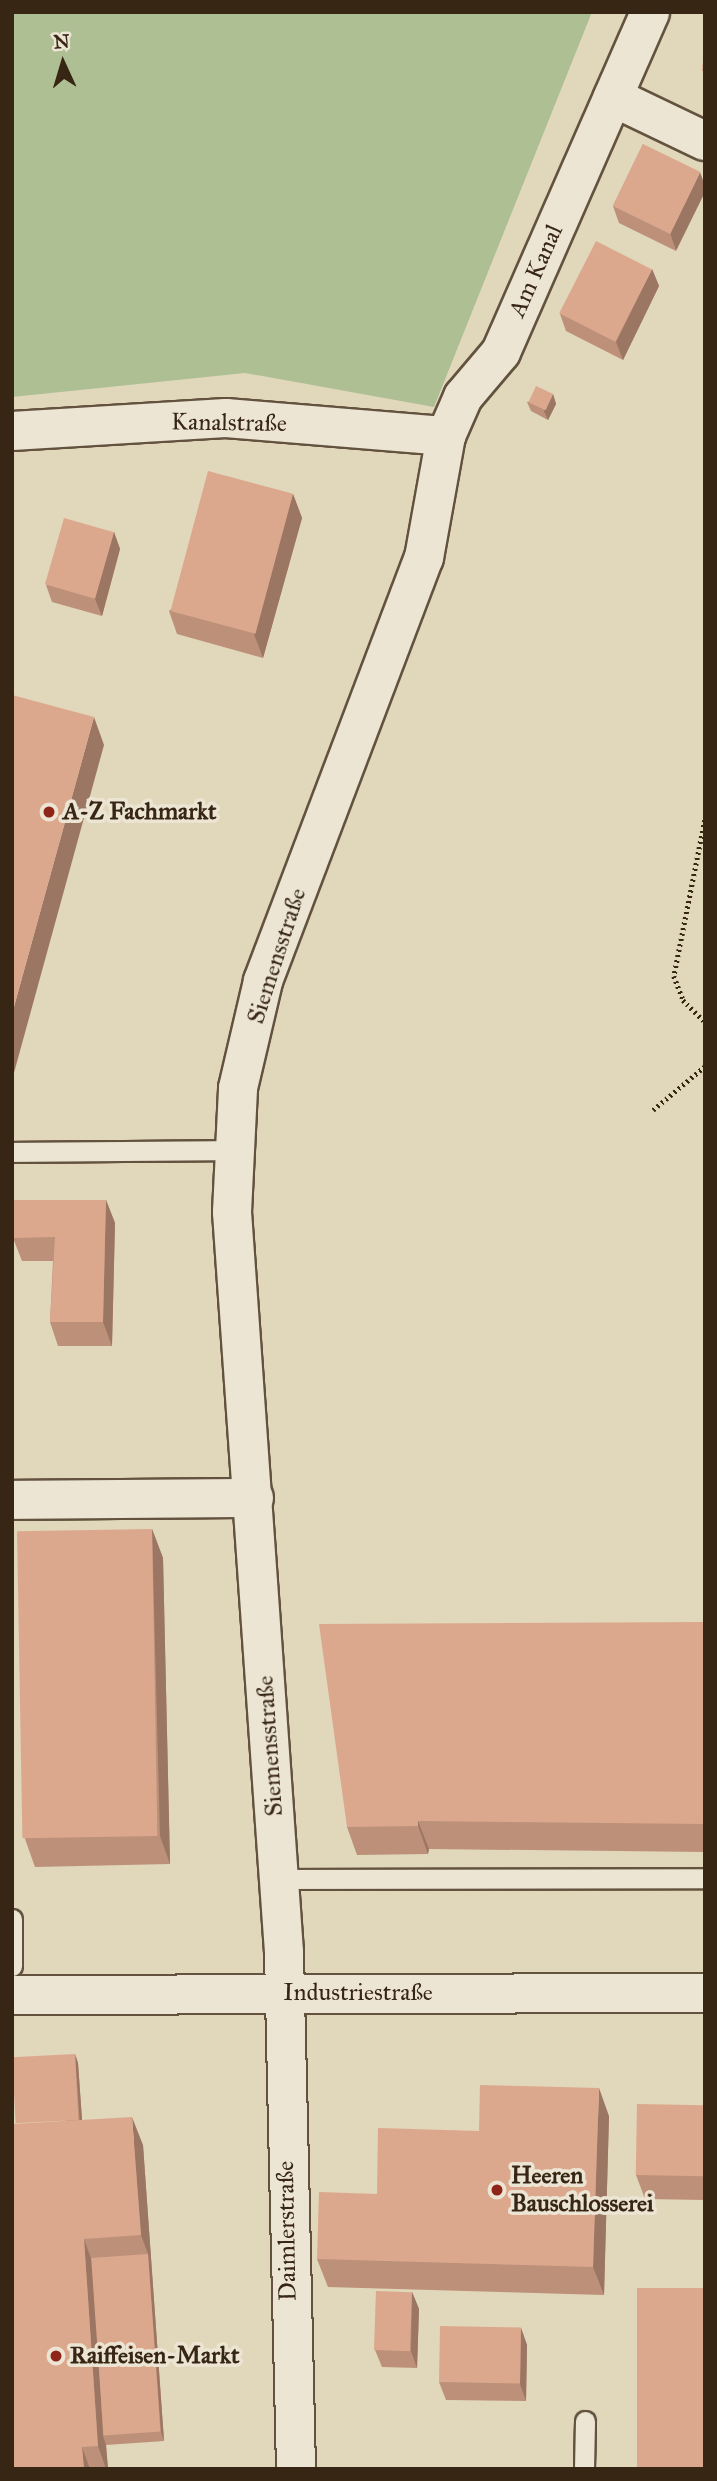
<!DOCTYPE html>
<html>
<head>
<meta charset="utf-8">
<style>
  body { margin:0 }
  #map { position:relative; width:717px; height:2481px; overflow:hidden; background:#e1d7bb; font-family:"IM FELL Great Primer",serif }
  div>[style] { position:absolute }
  .green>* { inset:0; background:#aebf94 }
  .path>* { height:4.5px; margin-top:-2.25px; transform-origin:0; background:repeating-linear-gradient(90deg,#382615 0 2px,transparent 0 5.5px) }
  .roads { filter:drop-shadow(2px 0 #62523e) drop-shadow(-2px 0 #62523e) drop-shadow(0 2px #62523e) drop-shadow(0 -2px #62523e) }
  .lane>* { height:19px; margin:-9.5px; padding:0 9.5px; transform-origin:9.5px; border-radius:9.5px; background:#ece5d3 }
  .street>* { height:38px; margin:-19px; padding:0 19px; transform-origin:19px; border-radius:19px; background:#ece5d3 }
  .secondary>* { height:38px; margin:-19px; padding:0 19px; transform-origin:19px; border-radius:19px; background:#ece5d3 }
  .wall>* { inset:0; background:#bd9079 }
  .shaded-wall>* { inset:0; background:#9a7663 }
  .building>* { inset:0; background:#dca88d; transform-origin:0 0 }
  .dots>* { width:19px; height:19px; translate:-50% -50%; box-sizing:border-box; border:4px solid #ece5d3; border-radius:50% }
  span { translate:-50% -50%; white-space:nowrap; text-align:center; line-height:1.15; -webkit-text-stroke:7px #ece5d3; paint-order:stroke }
  .street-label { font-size:24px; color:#382615 }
  .poi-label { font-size:24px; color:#382615; font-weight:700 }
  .left { translate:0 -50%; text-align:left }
  .frame { position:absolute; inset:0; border:14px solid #382615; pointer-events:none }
  .north { position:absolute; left:28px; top:28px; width:70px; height:70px; -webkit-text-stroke:5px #ece5d3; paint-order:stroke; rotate:356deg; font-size:19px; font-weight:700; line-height:28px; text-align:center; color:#382615 }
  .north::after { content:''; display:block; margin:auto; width:24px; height:32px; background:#382615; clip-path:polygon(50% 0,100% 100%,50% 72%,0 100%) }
</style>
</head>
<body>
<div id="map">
  <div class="green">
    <div style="clip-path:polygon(12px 12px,592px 12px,434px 407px,245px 373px,12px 397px)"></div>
  </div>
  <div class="path">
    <div style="left:705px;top:820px;width:159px;rotate:101.2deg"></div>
    <div style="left:674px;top:976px;width:26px;rotate:69deg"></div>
    <div style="left:683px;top:1000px;width:31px;rotate:45deg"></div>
    <div style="left:653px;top:1110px;width:68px;rotate:-40.2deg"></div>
  </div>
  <div class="roads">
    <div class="lane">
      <div style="left:12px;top:1152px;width:223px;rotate:-0.5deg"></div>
      <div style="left:279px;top:1879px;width:426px;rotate:-0.1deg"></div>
      <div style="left:12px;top:1919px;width:47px;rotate:90deg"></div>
      <div style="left:584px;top:2469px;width:48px;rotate:-88.8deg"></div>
    </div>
    <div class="street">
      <div style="left:613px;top:97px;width:102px;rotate:25.6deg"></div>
      <div style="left:12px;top:431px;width:214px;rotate:-3.5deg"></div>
      <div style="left:226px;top:418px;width:221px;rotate:4.7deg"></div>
      <div style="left:12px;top:1500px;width:242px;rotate:-0.5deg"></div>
      <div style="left:296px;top:2469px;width:517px;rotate:-91.33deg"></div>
      <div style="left:284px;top:1952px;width:742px;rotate:-94.02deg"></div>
      <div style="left:232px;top:1212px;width:124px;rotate:-87.2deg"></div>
      <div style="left:238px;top:1088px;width:110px;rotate:-76.8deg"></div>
      <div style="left:263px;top:981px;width:453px;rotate:-69.2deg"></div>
      <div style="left:424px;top:558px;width:124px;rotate:-79.8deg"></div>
      <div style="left:446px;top:436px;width:43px;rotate:-66.4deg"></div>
      <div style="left:463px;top:397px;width:59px;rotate:-49.8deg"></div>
      <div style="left:501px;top:352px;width:371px;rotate:-66.3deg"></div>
    </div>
    <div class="secondary">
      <div style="left:12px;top:1995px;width:693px;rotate:-0.17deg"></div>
    </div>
  </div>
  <div class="wall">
    <div style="clip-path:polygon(643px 144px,676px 251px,619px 223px,613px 206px)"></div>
    <div style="clip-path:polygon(652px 269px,659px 286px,623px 360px,566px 331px,560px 314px)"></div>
    <div style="clip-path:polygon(553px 394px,556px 404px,548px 420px,531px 411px,527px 402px)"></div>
    <div style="clip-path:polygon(293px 494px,302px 518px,263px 658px,177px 634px,169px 611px)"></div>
    <div style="clip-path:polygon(114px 532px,120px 549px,102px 616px,52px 602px,46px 585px)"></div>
    <div style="clip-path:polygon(106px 1200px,115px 1223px,112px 1346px,58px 1346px,50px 1322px,53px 1261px,22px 1261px,13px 1238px)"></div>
    <div style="clip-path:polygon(152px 1529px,163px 1558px,170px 1864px,35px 1867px,25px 1839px)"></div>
    <div style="clip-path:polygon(705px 1622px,705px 1852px,429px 1849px,428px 1854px,357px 1855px,347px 1827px)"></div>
    <div style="clip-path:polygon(75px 2054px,78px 2063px,82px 2120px,143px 2145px,164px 2441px,106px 2445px,108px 2469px,12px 2469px)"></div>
    <div style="clip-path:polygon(705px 2105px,705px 2200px,645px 2199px,636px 2175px)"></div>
    <div style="clip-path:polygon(609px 2116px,604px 2295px,328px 2287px,317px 2259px,377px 2194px,479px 2131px)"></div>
    <div style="clip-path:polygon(412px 2292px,419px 2309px,417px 2368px,382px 2367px,375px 2350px)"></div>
    <div style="clip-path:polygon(521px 2328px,527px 2345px,526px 2401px,446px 2400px,439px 2382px)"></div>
  </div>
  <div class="shaded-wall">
    <div style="clip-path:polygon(700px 172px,705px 186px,705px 192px,676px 251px,670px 233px)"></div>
    <div style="clip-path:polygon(652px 269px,659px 286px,623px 360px,616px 342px)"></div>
    <div style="clip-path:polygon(553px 394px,556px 404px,548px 420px,544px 411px)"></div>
    <div style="clip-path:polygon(293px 494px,302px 518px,263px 658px,254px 634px)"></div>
    <div style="clip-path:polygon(114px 532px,120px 549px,102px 616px,95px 599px)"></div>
    <div style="clip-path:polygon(94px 717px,104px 745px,12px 1080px,12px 1014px)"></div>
    <div style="clip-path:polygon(106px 1200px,115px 1223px,112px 1346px,103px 1322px)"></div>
    <div style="clip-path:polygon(152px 1529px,163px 1558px,170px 1864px,160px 1836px)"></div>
    <div style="clip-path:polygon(418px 1821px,429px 1849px,428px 1854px,418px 1826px)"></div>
    <div style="clip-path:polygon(75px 2054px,78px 2063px,84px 2148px,81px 2139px)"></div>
    <div style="clip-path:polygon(599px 2088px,609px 2116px,604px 2295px,593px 2267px)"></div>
    <div style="clip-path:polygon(132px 2117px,143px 2145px,164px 2441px,161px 2432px,148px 2254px,141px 2235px)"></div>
    <div style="clip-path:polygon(84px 2239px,94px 2267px,103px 2436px,106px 2445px,108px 2469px,106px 2469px,98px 2446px)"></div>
    <div style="clip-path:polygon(412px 2292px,419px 2309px,417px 2368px,411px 2351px)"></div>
    <div style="clip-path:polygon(521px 2328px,527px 2345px,526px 2401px,520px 2384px)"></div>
    <div style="clip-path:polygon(82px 2447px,90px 2469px,84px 2469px)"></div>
  </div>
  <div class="building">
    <div style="clip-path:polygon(705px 43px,705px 71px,702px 71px)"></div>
    <div style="left:643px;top:144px;width:64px;height:69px;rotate:26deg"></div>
    <div style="left:596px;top:241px;width:63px;height:81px;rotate:27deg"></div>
    <div style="left:536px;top:386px;width:19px;height:18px;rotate:25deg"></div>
    <div style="left:208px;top:471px;width:88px;height:145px;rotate:15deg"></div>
    <div style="left:64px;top:518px;width:52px;height:69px;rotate:16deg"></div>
    <div style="clip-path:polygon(12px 695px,94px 717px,12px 1014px)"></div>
    <div style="clip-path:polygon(13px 1200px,106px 1200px,103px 1322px,50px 1322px,55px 1237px,13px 1238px)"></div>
    <div style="left:152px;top:1529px;width:307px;height:135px;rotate:89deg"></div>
    <div style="clip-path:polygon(705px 1622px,705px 1824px,418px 1821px,418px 1826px,347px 1827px,319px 1624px)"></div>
    <div style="left:75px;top:2054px;width:66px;height:63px;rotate:87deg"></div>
    <div style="clip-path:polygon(480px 2085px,599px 2088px,593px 2267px,317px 2259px,319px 2192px,377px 2194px,378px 2128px,479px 2131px)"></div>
    <div style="left:637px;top:2104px;width:68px;height:71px;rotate:1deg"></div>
    <div style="clip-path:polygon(132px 2117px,141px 2235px,84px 2239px,98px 2446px,82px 2447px,84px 2469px,12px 2469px,12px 2124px)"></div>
    <div style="left:148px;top:2254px;width:178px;height:57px;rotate:86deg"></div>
    <div style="left:637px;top:2288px;width:68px;height:181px"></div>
    <div style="left:376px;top:2291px;width:36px;height:59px;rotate:2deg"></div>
    <div style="left:440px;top:2326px;width:81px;height:56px;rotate:1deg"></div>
  </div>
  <div class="dots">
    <div style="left:49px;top:812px;background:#8f2418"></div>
    <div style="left:497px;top:2190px;background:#8f2418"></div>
    <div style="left:56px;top:2356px;background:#8f2418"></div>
  </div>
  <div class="street-label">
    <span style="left:536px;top:271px;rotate:-66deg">Am Kanal</span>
    <span style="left:229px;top:423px;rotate:1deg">Kanalstraße</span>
    <span style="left:277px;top:956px;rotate:-72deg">Siemensstraße</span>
    <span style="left:270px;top:1746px;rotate:-94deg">Siemensstraße</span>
    <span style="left:358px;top:1993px">Industriestraße</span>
    <span style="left:287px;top:2231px;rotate:-91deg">Daimlerstraße</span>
  </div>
  <div class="poi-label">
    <span class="left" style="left:63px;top:812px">A-Z Fachmarkt</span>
    <span class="left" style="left:511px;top:2190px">Heeren<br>Bauschlosserei</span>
    <span class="left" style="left:70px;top:2356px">Raiffeisen-Markt</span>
  </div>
  <div class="frame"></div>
  <div class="north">N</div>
</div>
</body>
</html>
